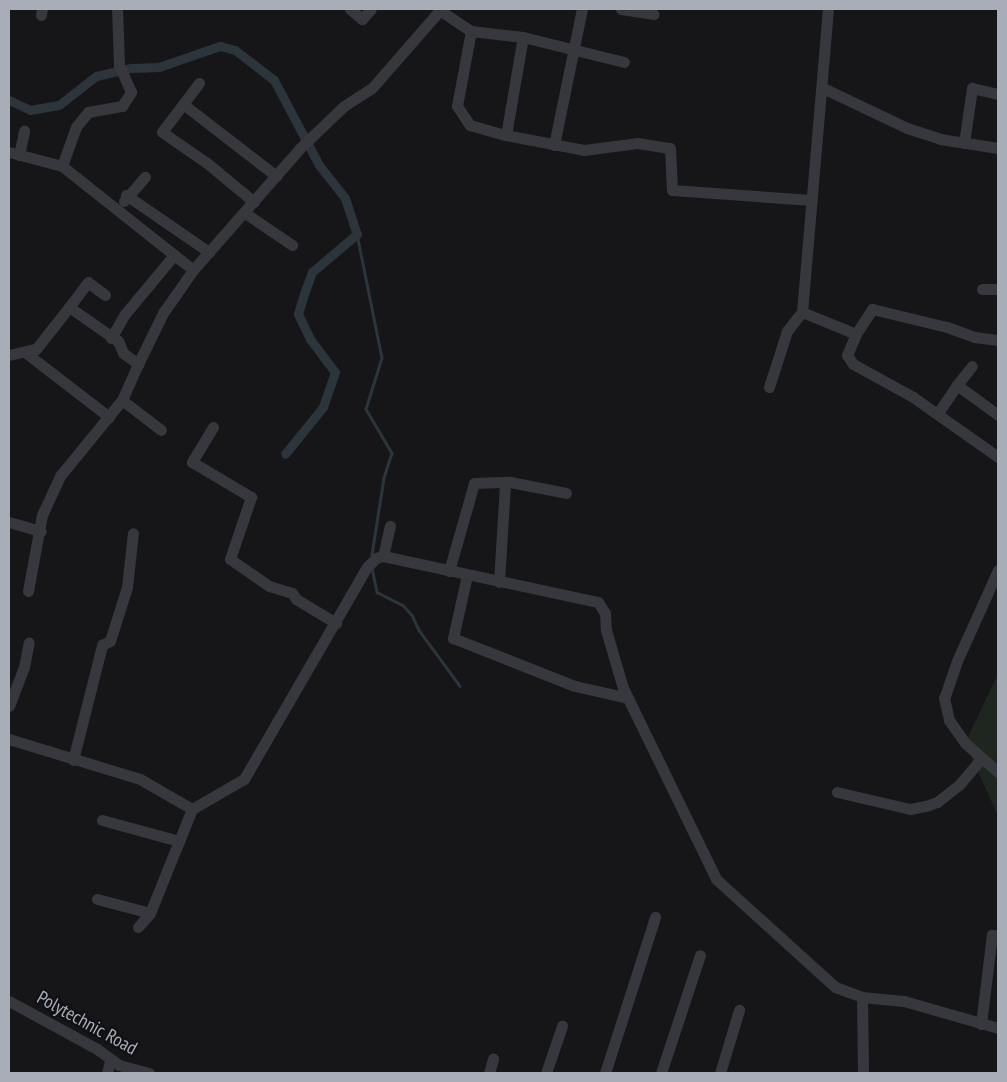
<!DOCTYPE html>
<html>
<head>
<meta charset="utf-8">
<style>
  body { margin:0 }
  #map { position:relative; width:1007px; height:1082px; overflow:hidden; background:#161618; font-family:"PT Sans Narrow",sans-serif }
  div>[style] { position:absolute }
  .green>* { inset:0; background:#1e261f }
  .stream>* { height:2.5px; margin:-1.25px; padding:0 1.25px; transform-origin:1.25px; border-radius:1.25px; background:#2c353c }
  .canal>* { height:9px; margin:-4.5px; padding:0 4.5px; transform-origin:4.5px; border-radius:4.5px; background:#2c353c }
  .minor>* { height:11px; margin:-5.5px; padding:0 5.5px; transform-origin:5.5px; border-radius:5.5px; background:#37383d }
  span { translate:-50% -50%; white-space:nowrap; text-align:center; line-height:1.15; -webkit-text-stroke:5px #111113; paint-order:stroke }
  .street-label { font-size:19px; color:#a8adb8 }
  .frame { position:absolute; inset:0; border:10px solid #a8adb8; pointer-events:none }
</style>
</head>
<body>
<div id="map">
  <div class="green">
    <div style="clip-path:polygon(998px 674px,998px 816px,965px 743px)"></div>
  </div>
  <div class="stream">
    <div style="left:357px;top:234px;width:126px;rotate:78.6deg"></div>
    <div style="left:382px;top:358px;width:53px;rotate:107.4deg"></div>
    <div style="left:366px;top:409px;width:51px;rotate:59.4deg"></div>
    <div style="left:392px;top:453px;width:26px;rotate:108deg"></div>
    <div style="left:384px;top:478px;width:78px;rotate:98.9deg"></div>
    <div style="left:372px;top:568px;width:25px;rotate:78deg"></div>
    <div style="left:377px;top:592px;width:29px;rotate:27deg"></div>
    <div style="left:403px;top:605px;width:13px;rotate:48deg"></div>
    <div style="left:412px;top:615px;width:17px;rotate:65deg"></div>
    <div style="left:419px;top:630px;width:69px;rotate:53.8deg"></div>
  </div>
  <div class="canal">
    <div style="left:9px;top:100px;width:23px;rotate:25deg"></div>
    <div style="left:30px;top:110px;width:29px;rotate:-10deg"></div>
    <div style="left:59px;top:105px;width:47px;rotate:-38.1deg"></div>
    <div style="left:96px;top:76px;width:37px;rotate:-13deg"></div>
    <div style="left:132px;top:68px;width:27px;rotate:-2deg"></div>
    <div style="left:159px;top:67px;width:65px;rotate:-19deg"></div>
    <div style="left:220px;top:46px;width:16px;rotate:15deg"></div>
    <div style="left:235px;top:50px;width:49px;rotate:37.6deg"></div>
    <div style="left:274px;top:80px;width:96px;rotate:62.1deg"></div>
    <div style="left:319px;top:165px;width:42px;rotate:51.8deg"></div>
    <div style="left:345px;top:198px;width:38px;rotate:72deg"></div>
    <div style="left:357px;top:234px;width:59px;rotate:139.8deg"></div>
    <div style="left:312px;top:272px;width:23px;rotate:110deg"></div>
    <div style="left:304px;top:294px;width:21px;rotate:107deg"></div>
    <div style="left:298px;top:314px;width:28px;rotate:64deg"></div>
    <div style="left:310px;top:339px;width:41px;rotate:52.9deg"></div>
    <div style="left:335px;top:372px;width:37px;rotate:109deg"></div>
    <div style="left:323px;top:407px;width:60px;rotate:129deg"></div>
  </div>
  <div class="minor">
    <div style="left:350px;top:9px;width:16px;rotate:40deg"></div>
    <div style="left:362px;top:19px;width:13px;rotate:-48deg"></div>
    <div style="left:438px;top:9px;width:40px;rotate:34deg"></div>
    <div style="left:471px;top:31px;width:52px;rotate:6.6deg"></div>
    <div style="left:523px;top:37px;width:104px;rotate:13.9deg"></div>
    <div style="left:621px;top:9px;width:33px;rotate:9deg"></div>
    <div style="left:41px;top:15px;width:6px;rotate:-81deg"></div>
    <div style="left:471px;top:31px;width:76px;rotate:100.6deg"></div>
    <div style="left:457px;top:106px;width:23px;rotate:56deg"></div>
    <div style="left:470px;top:125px;width:37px;rotate:16deg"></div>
    <div style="left:506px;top:135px;width:99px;rotate:-80.2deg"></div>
    <div style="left:199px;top:83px;width:61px;rotate:127.1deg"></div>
    <div style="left:162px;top:132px;width:55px;rotate:34.6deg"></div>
    <div style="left:207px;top:163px;width:61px;rotate:39.7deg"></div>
    <div style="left:823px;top:88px;width:93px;rotate:25.5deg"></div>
    <div style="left:907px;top:128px;width:35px;rotate:18deg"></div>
    <div style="left:940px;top:139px;width:59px;rotate:8.8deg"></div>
    <div style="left:183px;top:104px;width:118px;rotate:37.7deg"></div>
    <div style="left:506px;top:135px;width:79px;rotate:10.9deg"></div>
    <div style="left:584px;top:150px;width:53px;rotate:-7.5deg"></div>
    <div style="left:637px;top:143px;width:33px;rotate:9deg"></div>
    <div style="left:670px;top:148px;width:42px;rotate:87.3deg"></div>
    <div style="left:672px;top:190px;width:140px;rotate:4.1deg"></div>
    <div style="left:964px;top:143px;width:56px;rotate:-81.7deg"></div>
    <div style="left:972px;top:88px;width:27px;rotate:13deg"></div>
    <div style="left:554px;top:145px;width:139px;rotate:-78.4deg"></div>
    <div style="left:9px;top:152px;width:55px;rotate:14.8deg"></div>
    <div style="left:62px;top:166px;width:167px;rotate:38.4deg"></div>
    <div style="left:19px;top:155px;width:25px;rotate:-78deg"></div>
    <div style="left:62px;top:166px;width:41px;rotate:-70.3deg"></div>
    <div style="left:76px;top:127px;width:19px;rotate:-51deg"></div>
    <div style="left:88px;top:112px;width:35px;rotate:-10deg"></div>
    <div style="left:122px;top:106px;width:17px;rotate:-57deg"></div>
    <div style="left:131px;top:92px;width:30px;rotate:-114deg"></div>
    <div style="left:119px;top:65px;width:56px;rotate:-92deg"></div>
    <div style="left:126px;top:195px;width:101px;rotate:34.5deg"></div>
    <div style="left:124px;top:201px;width:32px;rotate:-49deg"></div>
    <div style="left:245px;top:213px;width:57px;rotate:34.2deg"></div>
    <div style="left:982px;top:289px;width:16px"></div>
    <div style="left:105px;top:295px;width:21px;rotate:-143deg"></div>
    <div style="left:88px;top:282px;width:31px;rotate:127deg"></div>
    <div style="left:69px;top:307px;width:60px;rotate:34.8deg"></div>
    <div style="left:118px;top:341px;width:13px;rotate:67deg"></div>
    <div style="left:123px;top:353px;width:19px;rotate:36deg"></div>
    <div style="left:138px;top:364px;width:57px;rotate:-63.9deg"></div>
    <div style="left:163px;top:313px;width:52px;rotate:-55.1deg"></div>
    <div style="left:193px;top:270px;width:162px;rotate:-48.7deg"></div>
    <div style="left:300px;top:148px;width:61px;rotate:-43.7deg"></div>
    <div style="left:344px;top:106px;width:33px;rotate:-33deg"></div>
    <div style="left:372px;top:88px;width:103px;rotate:-48.9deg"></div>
    <div style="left:802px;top:312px;width:304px;rotate:-85.1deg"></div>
    <div style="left:856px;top:334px;width:30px;rotate:-57deg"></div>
    <div style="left:872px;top:309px;width:77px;rotate:13.5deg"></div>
    <div style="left:947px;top:327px;width:29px;rotate:20deg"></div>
    <div style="left:974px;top:337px;width:24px;rotate:7deg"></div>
    <div style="left:111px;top:338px;width:28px;rotate:-60deg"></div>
    <div style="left:125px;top:314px;width:77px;rotate:-50.3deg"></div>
    <div style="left:26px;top:353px;width:105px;rotate:37.6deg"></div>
    <div style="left:9px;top:355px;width:28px;rotate:-13deg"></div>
    <div style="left:36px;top:349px;width:53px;rotate:-51.8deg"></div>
    <div style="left:957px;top:385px;width:24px;rotate:-52deg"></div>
    <div style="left:769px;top:387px;width:59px;rotate:-72.2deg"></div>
    <div style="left:787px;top:331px;width:24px;rotate:-52deg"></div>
    <div style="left:802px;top:312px;width:58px;rotate:22.2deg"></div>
    <div style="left:856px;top:334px;width:23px;rotate:113deg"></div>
    <div style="left:847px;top:355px;width:11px;rotate:56deg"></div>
    <div style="left:853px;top:364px;width:68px;rotate:28.8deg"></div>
    <div style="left:913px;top:397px;width:104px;rotate:35.2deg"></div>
    <div style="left:122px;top:400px;width:49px;rotate:37.6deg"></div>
    <div style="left:938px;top:413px;width:34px;rotate:-56deg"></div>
    <div style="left:957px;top:385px;width:51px;rotate:36.2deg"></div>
    <div style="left:213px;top:427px;width:41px;rotate:121deg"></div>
    <div style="left:192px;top:462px;width:69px;rotate:30.7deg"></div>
    <div style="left:251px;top:497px;width:65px;rotate:108.7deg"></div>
    <div style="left:230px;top:559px;width:47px;rotate:34.7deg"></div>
    <div style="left:269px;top:586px;width:24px;rotate:17deg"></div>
    <div style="left:292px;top:593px;width:7px;rotate:56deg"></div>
    <div style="left:296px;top:599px;width:47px;rotate:31deg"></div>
    <div style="left:9px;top:522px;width:33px;rotate:16deg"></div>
    <div style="left:383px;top:556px;width:31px;rotate:-77deg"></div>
    <div style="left:998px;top:570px;width:100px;rotate:114.3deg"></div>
    <div style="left:957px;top:661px;width:39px;rotate:109deg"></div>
    <div style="left:944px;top:698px;width:23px;rotate:77deg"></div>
    <div style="left:949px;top:720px;width:28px;rotate:55deg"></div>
    <div style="left:965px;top:743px;width:44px;rotate:41.3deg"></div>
    <div style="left:449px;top:571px;width:91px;rotate:-74.1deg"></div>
    <div style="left:474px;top:483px;width:36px;rotate:-2deg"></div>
    <div style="left:510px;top:482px;width:57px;rotate:11.1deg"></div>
    <div style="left:467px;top:575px;width:65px;rotate:102.5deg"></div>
    <div style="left:453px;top:638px;width:131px;rotate:21.5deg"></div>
    <div style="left:575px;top:686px;width:54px;rotate:12.8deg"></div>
    <div style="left:499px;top:582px;width:99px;rotate:-86.5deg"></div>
    <div style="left:28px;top:591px;width:77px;rotate:-79.6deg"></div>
    <div style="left:42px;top:515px;width:43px;rotate:-65.2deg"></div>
    <div style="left:60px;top:476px;width:98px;rotate:-50.8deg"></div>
    <div style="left:122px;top:400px;width:39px;rotate:-66deg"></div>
    <div style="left:9px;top:706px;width:42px;rotate:-69deg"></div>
    <div style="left:24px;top:667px;width:25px;rotate:-79deg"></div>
    <div style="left:9px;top:739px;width:137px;rotate:17deg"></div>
    <div style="left:140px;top:779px;width:60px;rotate:30deg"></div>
    <div style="left:73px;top:760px;width:119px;rotate:-75.8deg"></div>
    <div style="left:102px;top:645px;width:9px;rotate:-27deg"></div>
    <div style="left:110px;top:641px;width:57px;rotate:-72.5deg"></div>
    <div style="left:127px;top:587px;width:54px;rotate:-83.7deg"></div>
    <div style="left:837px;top:792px;width:75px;rotate:13.1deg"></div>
    <div style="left:910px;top:809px;width:16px;rotate:-11deg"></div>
    <div style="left:926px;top:806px;width:12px;rotate:-20deg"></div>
    <div style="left:937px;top:802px;width:28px;rotate:-38deg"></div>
    <div style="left:959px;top:785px;width:34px;rotate:-50deg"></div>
    <div style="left:102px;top:820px;width:80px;rotate:15.3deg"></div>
    <div style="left:97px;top:899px;width:55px;rotate:14.8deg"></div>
    <div style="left:150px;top:913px;width:112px;rotate:-68deg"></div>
    <div style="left:192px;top:809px;width:60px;rotate:-30deg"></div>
    <div style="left:244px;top:779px;width:245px;rotate:-59.9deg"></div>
    <div style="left:367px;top:567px;width:13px;rotate:-45deg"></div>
    <div style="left:376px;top:558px;width:7px;rotate:-16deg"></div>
    <div style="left:383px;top:556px;width:220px;rotate:12.1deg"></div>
    <div style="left:598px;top:602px;width:13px;rotate:58deg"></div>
    <div style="left:605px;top:613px;width:17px;rotate:87deg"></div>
    <div style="left:606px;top:630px;width:60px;rotate:73.7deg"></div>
    <div style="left:623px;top:688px;width:212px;rotate:64deg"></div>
    <div style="left:716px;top:879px;width:161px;rotate:42.2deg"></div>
    <div style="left:835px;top:987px;width:29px;rotate:20deg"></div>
    <div style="left:862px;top:997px;width:42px;rotate:5.4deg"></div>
    <div style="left:904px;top:1001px;width:98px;rotate:16deg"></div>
    <div style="left:138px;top:927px;width:18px;rotate:-49deg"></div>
    <div style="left:862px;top:997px;width:76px;rotate:89.2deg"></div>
    <div style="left:9px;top:1001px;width:100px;rotate:28.6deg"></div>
    <div style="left:97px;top:1049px;width:27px;rotate:36deg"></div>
    <div style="left:119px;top:1065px;width:31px;rotate:15deg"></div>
    <div style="left:981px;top:1024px;width:90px;rotate:-83deg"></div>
    <div style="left:992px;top:935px;width:6px;rotate:9deg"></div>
    <div style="left:107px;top:1073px;width:12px;rotate:-76deg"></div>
    <div style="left:489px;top:1073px;width:15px;rotate:-74deg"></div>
    <div style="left:546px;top:1073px;width:50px;rotate:-71.2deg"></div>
    <div style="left:605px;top:1073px;width:164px;rotate:-72.2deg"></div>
    <div style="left:661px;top:1073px;width:124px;rotate:-71.7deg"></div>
    <div style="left:720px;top:1073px;width:66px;rotate:-73.2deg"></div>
  </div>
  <div class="street-label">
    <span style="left:87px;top:1023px;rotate:29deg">Polytechnic Road</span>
  </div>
  <div class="frame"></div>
</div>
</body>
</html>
